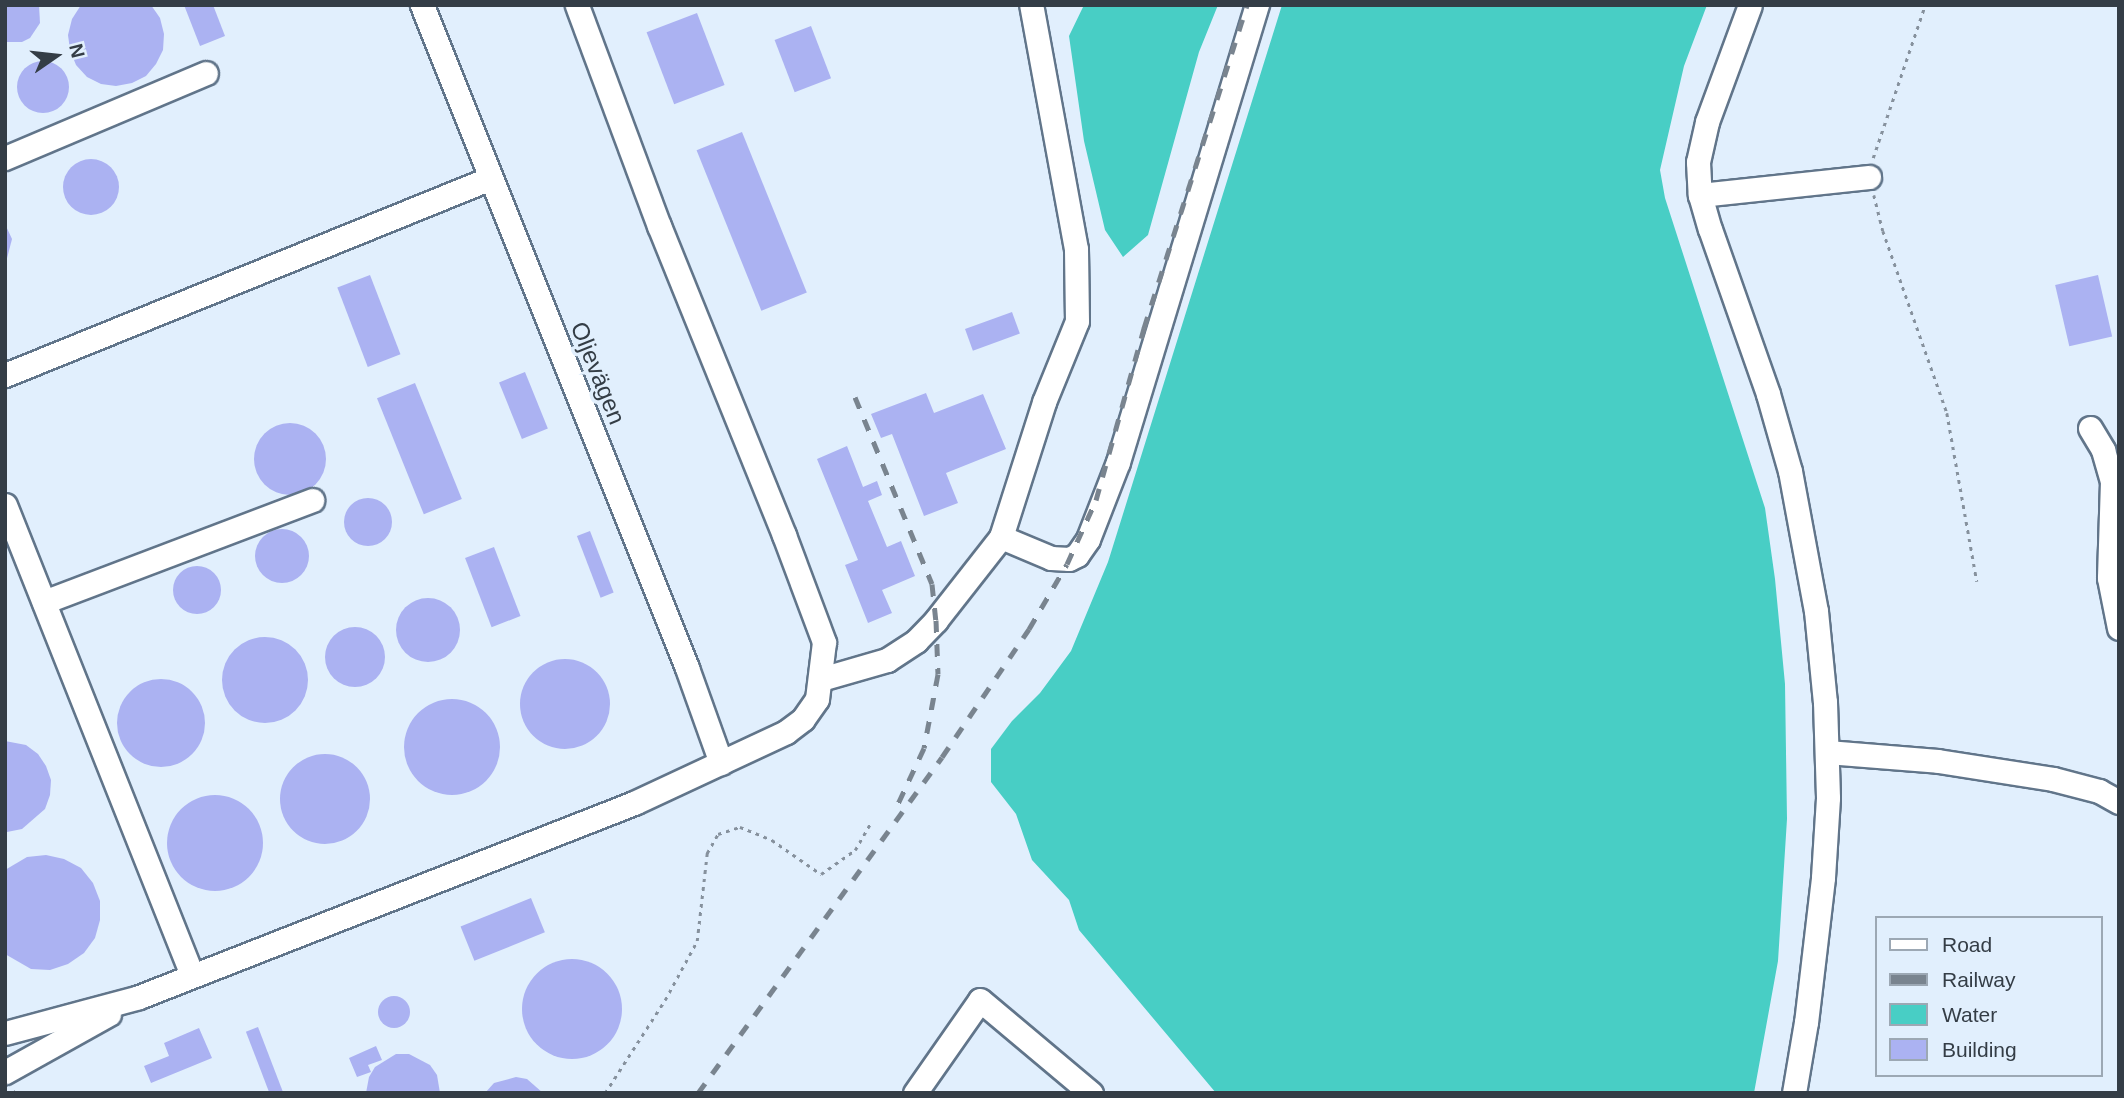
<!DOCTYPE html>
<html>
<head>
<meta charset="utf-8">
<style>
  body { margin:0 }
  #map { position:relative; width:2124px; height:1098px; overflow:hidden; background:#e1effd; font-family:Arial,sans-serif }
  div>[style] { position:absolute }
  .water>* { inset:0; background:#48cec5 }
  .building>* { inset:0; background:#abb2f2; transform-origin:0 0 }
  .round { border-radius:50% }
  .path>* { height:2.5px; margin-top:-1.25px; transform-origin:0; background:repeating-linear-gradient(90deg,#86919d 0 3.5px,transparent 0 8.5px) }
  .roads { filter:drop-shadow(2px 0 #61758a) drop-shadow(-2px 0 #61758a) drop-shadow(0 2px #61758a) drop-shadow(0 -2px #61758a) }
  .minor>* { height:23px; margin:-11.5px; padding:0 11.5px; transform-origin:11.5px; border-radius:11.5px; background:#fff }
  .rail>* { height:5px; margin-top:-2.5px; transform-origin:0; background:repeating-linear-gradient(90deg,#79848f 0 12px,transparent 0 24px) }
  span { translate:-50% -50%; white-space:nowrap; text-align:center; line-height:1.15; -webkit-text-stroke:7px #e1effd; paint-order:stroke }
  .street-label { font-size:24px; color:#343d46 }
  .frame { position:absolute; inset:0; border:7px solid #343d46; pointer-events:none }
  .legend { position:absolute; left:1875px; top:916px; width:228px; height:161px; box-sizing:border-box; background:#e1effd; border:2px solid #9ca8b4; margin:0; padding:9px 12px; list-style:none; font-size:21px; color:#343d46 }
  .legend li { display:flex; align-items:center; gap:14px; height:35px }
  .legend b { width:35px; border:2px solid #9ca8b4 }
  .north { position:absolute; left:21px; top:21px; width:70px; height:70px; -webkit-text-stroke:5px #e1effd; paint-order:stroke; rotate:76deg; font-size:19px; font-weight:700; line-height:28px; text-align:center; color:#343d46 }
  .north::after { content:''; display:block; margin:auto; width:24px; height:32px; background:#343d46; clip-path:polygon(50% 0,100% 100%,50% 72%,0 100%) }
</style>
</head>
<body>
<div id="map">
  <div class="water">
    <div style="clip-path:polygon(1084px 5px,1218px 5px,1199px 52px,1148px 235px,1123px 257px,1105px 230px,1084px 141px,1069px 36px)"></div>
    <div style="clip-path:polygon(1282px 5px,1707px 5px,1684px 66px,1660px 170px,1665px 198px,1765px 508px,1775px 579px,1785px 684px,1787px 819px,1778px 961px,1754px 1093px,1216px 1093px,1079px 930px,1069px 900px,1032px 860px,1016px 814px,991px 782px,991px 749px,1012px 721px,1040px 693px,1071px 651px,1108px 562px)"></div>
  </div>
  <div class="building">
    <div style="clip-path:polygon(5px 5px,39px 5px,40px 23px,30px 38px,22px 42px,5px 42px)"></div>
    <div style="clip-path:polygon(81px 5px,151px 5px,160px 18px,164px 34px,163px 50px,156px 64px,146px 76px,132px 83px,116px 86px,101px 84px,87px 77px,76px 65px,70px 50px,68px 35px,72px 19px)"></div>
    <div style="clip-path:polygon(184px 5px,213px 5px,225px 36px,200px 46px)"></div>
    <div style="left:697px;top:13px;width:77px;height:54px;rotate:69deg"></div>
    <div style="left:811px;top:26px;width:56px;height:39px;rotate:69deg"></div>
    <div class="round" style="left:17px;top:61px;width:52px;height:52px"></div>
    <div style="left:742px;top:132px;width:173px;height:49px;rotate:68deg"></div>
    <div class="round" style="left:63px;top:159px;width:56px;height:56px"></div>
    <div style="clip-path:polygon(5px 224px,12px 239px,5px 266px)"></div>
    <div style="left:370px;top:275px;width:85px;height:35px;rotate:69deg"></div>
    <div style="left:2098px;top:275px;width:63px;height:44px;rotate:77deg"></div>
    <div style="left:1012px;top:312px;width:23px;height:50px;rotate:70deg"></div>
    <div style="left:525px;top:372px;width:61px;height:28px;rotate:68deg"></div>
    <div style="left:415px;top:383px;width:125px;height:41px;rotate:68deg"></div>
    <div style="clip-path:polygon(926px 393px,934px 413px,983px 394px,1006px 449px,946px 473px,958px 503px,924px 516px,892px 434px,881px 438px,871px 414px)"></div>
    <div class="round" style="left:254px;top:423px;width:72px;height:72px"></div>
    <div style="clip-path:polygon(847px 446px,863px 487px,877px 481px,882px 495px,868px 501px,887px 547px,901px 541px,915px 576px,882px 590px,892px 613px,868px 623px,845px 565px,858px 560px,817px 459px)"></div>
    <div class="round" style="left:344px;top:498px;width:48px;height:48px"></div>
    <div class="round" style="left:255px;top:529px;width:54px;height:54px"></div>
    <div style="left:590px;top:531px;width:66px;height:14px;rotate:69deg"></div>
    <div style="left:494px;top:547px;width:74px;height:31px;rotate:69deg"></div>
    <div class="round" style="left:173px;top:566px;width:48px;height:48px"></div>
    <div class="round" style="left:396px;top:598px;width:64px;height:64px"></div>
    <div class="round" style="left:325px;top:627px;width:60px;height:60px"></div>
    <div class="round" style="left:222px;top:637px;width:86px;height:86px"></div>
    <div class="round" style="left:520px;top:659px;width:90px;height:90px"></div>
    <div class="round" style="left:117px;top:679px;width:88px;height:88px"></div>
    <div class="round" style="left:404px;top:699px;width:96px;height:96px"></div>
    <div style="clip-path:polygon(5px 741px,26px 745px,38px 754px,46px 766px,51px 780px,50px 795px,45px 809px,22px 829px,7px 832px)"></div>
    <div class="round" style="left:280px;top:754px;width:90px;height:90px"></div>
    <div class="round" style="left:167px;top:795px;width:96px;height:96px"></div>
    <div style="clip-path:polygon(46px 855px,64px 859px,81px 868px,93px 883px,100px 901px,100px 920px,95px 938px,84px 953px,68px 964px,50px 970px,31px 969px,5px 954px,5px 870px,27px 857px)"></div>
    <div style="left:531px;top:898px;width:37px;height:76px;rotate:68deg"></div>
    <div class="round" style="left:522px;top:959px;width:100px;height:100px"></div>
    <div class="round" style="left:378px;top:996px;width:32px;height:32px"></div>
    <div style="left:258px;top:1027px;width:71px;height:13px;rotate:69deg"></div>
    <div style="clip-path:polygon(199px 1028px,212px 1058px,151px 1083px,144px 1066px,169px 1056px,164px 1043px)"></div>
    <div style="clip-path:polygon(376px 1046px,382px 1060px,368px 1065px,371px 1072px,357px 1077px,349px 1058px)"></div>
    <div style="clip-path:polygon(396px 1054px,409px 1054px,430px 1065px,437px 1075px,440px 1093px,366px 1093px,369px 1077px,375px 1067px)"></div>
    <div style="clip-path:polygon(516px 1077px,527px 1079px,543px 1093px,485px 1093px,494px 1083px)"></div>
  </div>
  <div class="path">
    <div style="left:1873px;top:158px;width:162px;rotate:-71.2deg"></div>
    <div style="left:1874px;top:195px;width:37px;rotate:76deg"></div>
    <div style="left:1883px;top:231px;width:193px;rotate:70.6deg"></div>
    <div style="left:1947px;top:413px;width:171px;rotate:79.9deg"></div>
    <div style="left:13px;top:1093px;width:8px;rotate:-40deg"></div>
    <div style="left:605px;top:1093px;width:111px;rotate:-57.2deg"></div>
    <div style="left:665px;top:1000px;width:67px;rotate:-61.5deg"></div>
    <div style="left:697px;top:941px;width:89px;rotate:-83.5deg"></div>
    <div style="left:707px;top:853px;width:22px;rotate:-60deg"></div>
    <div style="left:718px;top:834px;width:23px;rotate:-18deg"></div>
    <div style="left:740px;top:827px;width:35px;rotate:22deg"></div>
    <div style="left:772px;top:840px;width:60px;rotate:34.8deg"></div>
    <div style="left:821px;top:874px;width:42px;rotate:-35.2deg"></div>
    <div style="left:855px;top:850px;width:32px;rotate:-60deg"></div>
  </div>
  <div class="roads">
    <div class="minor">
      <div style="left:422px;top:5px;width:714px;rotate:68.21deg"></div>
      <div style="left:687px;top:668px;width:101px;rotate:70.3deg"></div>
      <div style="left:1750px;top:5px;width:125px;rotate:110.2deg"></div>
      <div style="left:1707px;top:122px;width:41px;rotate:102.7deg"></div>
      <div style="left:1698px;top:162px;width:33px;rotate:87deg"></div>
      <div style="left:1700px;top:195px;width:35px;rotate:74deg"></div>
      <div style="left:1710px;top:229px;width:175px;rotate:70.6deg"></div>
      <div style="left:1768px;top:394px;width:80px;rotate:74.1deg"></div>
      <div style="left:1790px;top:471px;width:142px;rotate:79.5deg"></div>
      <div style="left:1816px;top:611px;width:91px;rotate:84.4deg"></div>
      <div style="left:1825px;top:702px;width:96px;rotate:88.2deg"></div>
      <div style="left:1828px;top:798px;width:80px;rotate:93.6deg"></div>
      <div style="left:1823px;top:878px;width:145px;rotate:96.7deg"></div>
      <div style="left:1806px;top:1022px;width:72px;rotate:99.6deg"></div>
      <div style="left:5px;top:158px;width:218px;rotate:-22.9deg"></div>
      <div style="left:1700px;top:195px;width:170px;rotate:-6.1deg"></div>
      <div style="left:5px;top:375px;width:524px;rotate:-22.07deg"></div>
      <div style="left:2090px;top:428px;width:26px;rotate:59deg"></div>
      <div style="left:2103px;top:450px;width:32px;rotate:74deg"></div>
      <div style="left:2112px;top:481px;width:97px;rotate:91.8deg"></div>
      <div style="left:2109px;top:578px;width:51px;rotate:78.7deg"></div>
      <div style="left:5px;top:505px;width:506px;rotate:68.3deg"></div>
      <div style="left:1001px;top:537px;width:54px;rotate:22.8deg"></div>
      <div style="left:1051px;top:558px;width:18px;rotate:3deg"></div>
      <div style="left:1069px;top:559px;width:9px;rotate:-27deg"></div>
      <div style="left:1077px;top:555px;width:19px;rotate:-55deg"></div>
      <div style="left:1088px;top:539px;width:83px;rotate:-68.7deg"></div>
      <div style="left:1118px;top:462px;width:478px;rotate:-73.1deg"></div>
      <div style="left:44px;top:602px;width:287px;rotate:-20.8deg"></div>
      <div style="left:821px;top:679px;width:69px;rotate:-16.1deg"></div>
      <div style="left:887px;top:660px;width:35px;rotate:-33deg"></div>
      <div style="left:916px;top:641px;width:29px;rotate:-46deg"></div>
      <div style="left:936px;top:620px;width:105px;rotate:-51.9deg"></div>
      <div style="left:1001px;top:537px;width:142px;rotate:-72.3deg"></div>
      <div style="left:1044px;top:402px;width:87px;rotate:-67.8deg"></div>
      <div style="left:1077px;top:321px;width:72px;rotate:-90.8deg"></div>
      <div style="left:1076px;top:249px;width:248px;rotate:-100.4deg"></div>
      <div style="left:1827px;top:752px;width:111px;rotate:4.6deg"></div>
      <div style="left:1938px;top:761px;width:116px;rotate:8.9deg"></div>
      <div style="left:2053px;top:779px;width:48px;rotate:14.6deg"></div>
      <div style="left:2099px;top:791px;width:23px;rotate:29deg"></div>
      <div style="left:5px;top:1033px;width:139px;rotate:-15deg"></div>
      <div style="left:139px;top:997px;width:532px;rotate:-21.4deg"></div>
      <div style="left:634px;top:803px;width:168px;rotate:-25deg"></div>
      <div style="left:786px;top:732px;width:21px;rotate:-37deg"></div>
      <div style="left:803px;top:719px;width:24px;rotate:-55deg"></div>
      <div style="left:817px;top:699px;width:57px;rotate:-83deg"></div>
      <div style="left:824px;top:642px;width:114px;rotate:-110.5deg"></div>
      <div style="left:784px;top:535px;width:333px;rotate:-112deg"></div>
      <div style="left:659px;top:226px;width:236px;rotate:-110.4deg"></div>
      <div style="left:5px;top:1072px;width:119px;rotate:-29.1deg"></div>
      <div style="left:915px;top:1093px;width:113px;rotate:-55deg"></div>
      <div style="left:980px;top:1000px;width:145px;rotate:40deg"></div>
    </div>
  </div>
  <div class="rail">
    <div style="left:855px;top:397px;width:202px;rotate:67.6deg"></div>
    <div style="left:932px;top:584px;width:36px;rotate:84deg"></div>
    <div style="left:936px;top:620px;width:54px;rotate:87.9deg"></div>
    <div style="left:938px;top:674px;width:75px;rotate:100.7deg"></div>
    <div style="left:924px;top:748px;width:66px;rotate:115deg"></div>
    <div style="left:698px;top:1093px;width:415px;rotate:-54deg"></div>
    <div style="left:942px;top:757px;width:155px;rotate:-55.8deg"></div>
    <div style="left:1029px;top:629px;width:75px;rotate:-59.7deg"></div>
    <div style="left:1067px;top:564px;width:70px;rotate:-65.6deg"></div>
    <div style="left:1096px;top:500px;width:179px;rotate:-74.4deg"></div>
    <div style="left:1144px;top:328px;width:339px;rotate:-72.3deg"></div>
  </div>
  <div class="street-label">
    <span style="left:598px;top:373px;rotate:68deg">Oljevägen</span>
  </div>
  <div class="frame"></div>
  <ul class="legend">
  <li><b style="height:9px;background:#fff"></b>Road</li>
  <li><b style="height:9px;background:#79848f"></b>Railway</li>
  <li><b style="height:19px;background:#48cec5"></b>Water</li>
  <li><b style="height:19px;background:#abb2f2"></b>Building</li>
  </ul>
  <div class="north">N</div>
</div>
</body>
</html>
